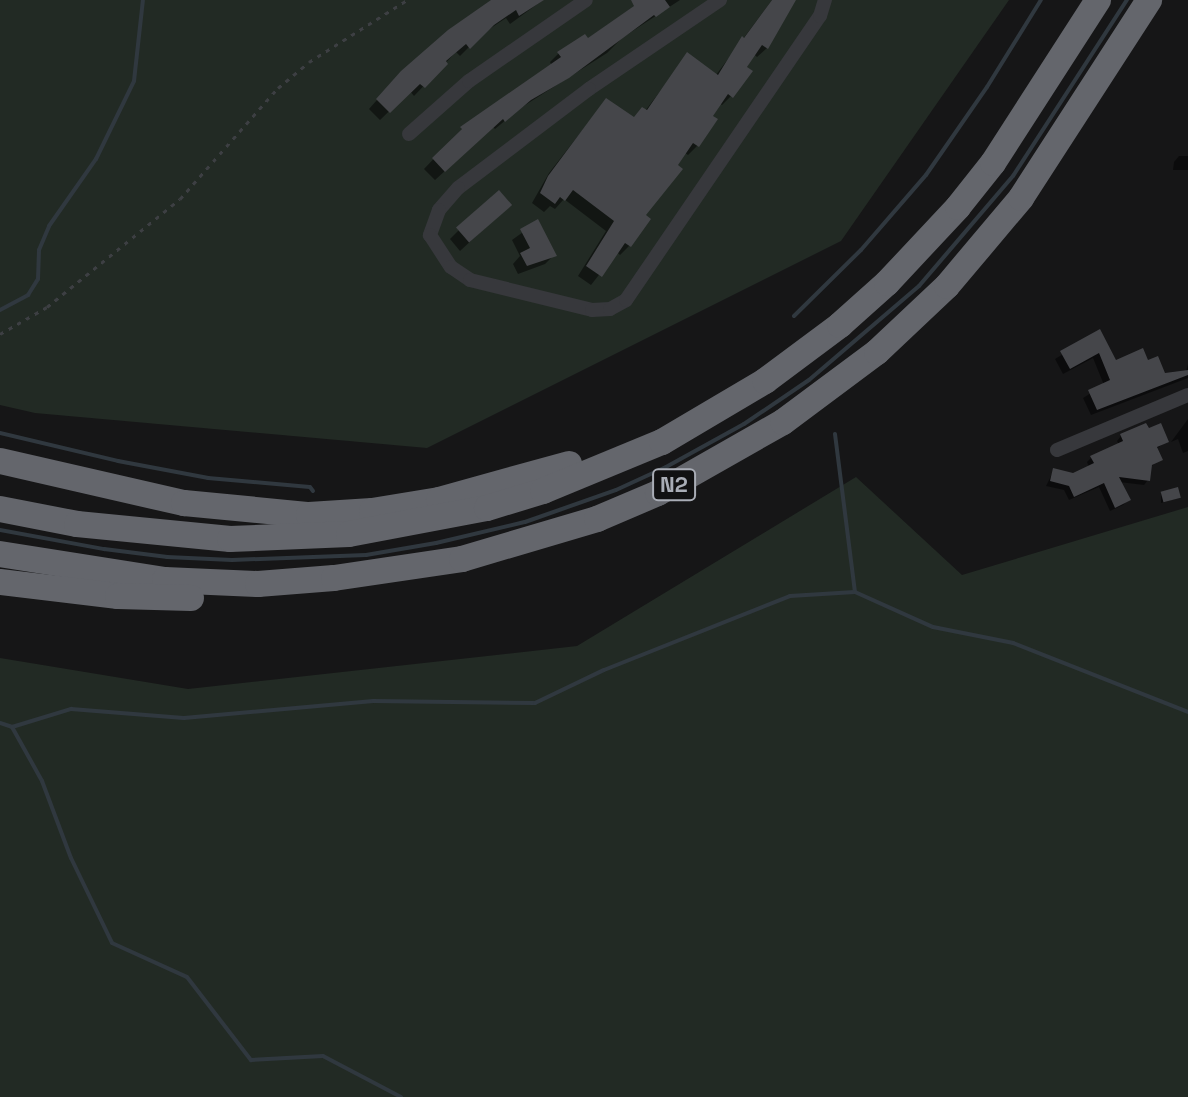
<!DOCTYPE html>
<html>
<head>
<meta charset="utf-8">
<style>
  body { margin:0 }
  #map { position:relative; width:1188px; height:1097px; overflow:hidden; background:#161617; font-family:"Space Grotesk",sans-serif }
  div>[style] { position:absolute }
  .green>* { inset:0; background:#222a24 }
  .shadow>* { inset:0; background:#0007 }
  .stream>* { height:4px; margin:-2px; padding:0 2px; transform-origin:2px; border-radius:2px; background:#30383f }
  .building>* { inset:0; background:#45464a; transform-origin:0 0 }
  .path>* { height:3px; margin-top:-1.5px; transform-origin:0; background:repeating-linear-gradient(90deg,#3d3f43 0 4px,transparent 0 10px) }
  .street>* { height:14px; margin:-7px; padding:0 7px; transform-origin:7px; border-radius:7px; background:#37383c }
  .highway>* { height:26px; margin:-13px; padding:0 13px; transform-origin:13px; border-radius:13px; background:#64666c }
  span { translate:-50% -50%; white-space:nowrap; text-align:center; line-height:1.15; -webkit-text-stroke:8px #111112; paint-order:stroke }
  .shield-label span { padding:2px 6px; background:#111112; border:2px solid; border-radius:6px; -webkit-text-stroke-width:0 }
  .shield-label { font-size:22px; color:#a9adb6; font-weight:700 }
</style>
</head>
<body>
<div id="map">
  <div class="green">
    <div style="clip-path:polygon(0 0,1009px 0,841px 241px,427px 448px,35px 413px,0 405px)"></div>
    <div style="clip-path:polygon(856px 477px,962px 575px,1188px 507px,1188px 1097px,0 1097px,0 658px,188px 689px,577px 646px)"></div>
  </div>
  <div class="shadow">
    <div style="clip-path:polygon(495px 0,543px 0,510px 24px,506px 18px,482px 34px,460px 56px,456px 52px,414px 96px,410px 91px,380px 120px,369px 109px,392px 83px)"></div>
    <div style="clip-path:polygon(646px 0,680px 0,622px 38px,607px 53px,519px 109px,495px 129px,493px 127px,435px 180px,424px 169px,462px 129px,552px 66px,550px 62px,559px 53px,588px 41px)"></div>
    <div style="clip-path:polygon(772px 0,795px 0,767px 48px,757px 57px,754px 54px,731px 96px,722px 105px,719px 103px,710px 117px,715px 120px,697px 146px,688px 155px,684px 152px,643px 216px,629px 246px,620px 255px,617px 252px,591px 285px,578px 276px,606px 231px,564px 199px,555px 209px,550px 206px,544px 212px,532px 203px,549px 173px,606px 100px,633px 119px,645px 111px,688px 55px,716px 75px)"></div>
    <div style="clip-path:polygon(1179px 156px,1188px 156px,1188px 170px,1173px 170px,1174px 162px)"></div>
    <div style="clip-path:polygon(500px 214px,460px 251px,450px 239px,459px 230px)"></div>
    <div style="clip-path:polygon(537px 222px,554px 255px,545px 264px,518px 274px,513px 264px,520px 256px,512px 240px)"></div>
    <div style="clip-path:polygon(1099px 332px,1115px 362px,1147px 363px,1164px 375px,1186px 372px,1188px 364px,1188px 378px,1091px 415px,1083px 398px,1104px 385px,1093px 358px,1063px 374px,1055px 359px)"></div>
    <div style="clip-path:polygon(1188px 419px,1188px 451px,1183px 453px,1178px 439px,1171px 442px)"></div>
    <div style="clip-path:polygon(1121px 436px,1167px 441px,1156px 449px,1161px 459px,1150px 467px,1148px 480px,1144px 485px,1119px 482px,1128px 500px,1123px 505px,1110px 511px,1099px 487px,1069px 500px,1064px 490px,1046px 486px,1054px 470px,1073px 475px,1089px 467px,1087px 462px,1091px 458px,1119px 445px,1117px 441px)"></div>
    <div style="clip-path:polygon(1161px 493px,1179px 498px,1161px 503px)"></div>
  </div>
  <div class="stream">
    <div style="left:0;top:310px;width:32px;rotate:-28deg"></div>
    <div style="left:28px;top:295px;width:19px;rotate:-58deg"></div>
    <div style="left:38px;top:279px;width:29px;rotate:-88deg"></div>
    <div style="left:39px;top:250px;width:26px;rotate:-67deg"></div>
    <div style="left:49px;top:226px;width:82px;rotate:-55deg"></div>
    <div style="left:96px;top:159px;width:87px;rotate:-64deg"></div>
    <div style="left:134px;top:81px;width:81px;rotate:-83.7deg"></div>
    <div style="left:794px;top:316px;width:94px;rotate:-44.6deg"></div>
    <div style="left:861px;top:250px;width:99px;rotate:-49.1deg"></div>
    <div style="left:926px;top:175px;width:107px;rotate:-55.3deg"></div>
    <div style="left:987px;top:87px;width:102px;rotate:-58.2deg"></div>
    <div style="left:0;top:433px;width:121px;rotate:13.3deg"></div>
    <div style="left:118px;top:461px;width:92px;rotate:10.7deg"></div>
    <div style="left:208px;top:478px;width:102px;rotate:5deg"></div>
    <div style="left:310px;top:487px;width:5px;rotate:53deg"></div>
    <div style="left:835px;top:434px;width:159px;rotate:82.8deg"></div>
    <div style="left:0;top:530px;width:106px;rotate:10.4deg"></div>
    <div style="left:104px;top:549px;width:64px;rotate:7.2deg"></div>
    <div style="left:167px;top:557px;width:65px;rotate:2.6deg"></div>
    <div style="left:232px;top:560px;width:134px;rotate:-2.1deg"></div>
    <div style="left:366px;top:555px;width:71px;rotate:-9.7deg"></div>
    <div style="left:436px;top:543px;width:91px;rotate:-13.3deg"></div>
    <div style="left:525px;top:522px;width:96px;rotate:-19.4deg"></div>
    <div style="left:616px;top:490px;width:55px;rotate:-24.7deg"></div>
    <div style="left:666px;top:467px;width:89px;rotate:-28.9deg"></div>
    <div style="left:744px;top:424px;width:78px;rotate:-34.1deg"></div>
    <div style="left:809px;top:380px;width:145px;rotate:-40.5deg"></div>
    <div style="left:919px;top:286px;width:145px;rotate:-49.5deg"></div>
    <div style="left:1013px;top:176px;width:210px;rotate:-57.1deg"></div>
    <div style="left:0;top:723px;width:13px;rotate:18deg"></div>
    <div style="left:12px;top:727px;width:62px;rotate:-17deg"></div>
    <div style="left:71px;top:709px;width:113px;rotate:4.6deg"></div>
    <div style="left:184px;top:718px;width:190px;rotate:-5.1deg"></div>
    <div style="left:373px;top:701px;width:162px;rotate:0.7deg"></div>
    <div style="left:535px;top:703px;width:76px;rotate:-25.6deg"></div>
    <div style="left:604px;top:670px;width:200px;rotate:-21.7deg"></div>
    <div style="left:790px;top:596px;width:65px;rotate:-3.5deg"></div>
    <div style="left:855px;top:592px;width:85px;rotate:24.2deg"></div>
    <div style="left:933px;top:627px;width:82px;rotate:11.3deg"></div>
    <div style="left:1013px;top:643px;width:188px;rotate:21.5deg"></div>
    <div style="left:12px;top:727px;width:62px;rotate:60.9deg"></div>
    <div style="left:42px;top:781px;width:82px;rotate:69.4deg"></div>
    <div style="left:71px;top:858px;width:94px;rotate:64.2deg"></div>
    <div style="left:112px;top:943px;width:82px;rotate:24.4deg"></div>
    <div style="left:187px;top:977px;width:105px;rotate:52.4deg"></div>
    <div style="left:251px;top:1060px;width:72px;rotate:-3.2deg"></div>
    <div style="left:323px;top:1056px;width:88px;rotate:27.7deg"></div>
  </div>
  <div class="building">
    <div style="clip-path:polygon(491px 0,544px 0,519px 16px,516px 10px,494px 25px,470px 49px,466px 44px,446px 61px,448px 64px,425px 88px,420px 84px,390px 113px,376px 99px,401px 71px,448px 30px)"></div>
    <div style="clip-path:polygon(631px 0,665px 0,670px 7px,656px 17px,654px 15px,569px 78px,531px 100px,505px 122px,503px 119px,445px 172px,432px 158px,462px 129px,460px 127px,561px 57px,557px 52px,585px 34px,588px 38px,634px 6px)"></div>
    <div style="clip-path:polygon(772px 0,796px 0,768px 49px,762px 45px,747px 67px,753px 71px,733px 98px,728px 94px,713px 116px,718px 119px,699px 147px,693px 143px,678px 165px,683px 169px,646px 215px,651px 219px,631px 247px,625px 243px,602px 277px,586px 266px,614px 221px,573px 190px,565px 201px,560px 197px,555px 204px,540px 193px,548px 176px,606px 98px,634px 117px,642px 107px,647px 110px,687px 52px,718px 75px,742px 36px,744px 38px)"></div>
    <div style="left:499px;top:190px;width:20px;height:57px;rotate:49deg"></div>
    <div style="clip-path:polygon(538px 219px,557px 256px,527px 266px,520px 253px,530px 248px,520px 229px)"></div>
    <div style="clip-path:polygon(1100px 329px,1116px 360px,1143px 348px,1148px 360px,1158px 356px,1165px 373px,1188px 370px,1188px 375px,1097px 410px,1088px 390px,1110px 380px,1099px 353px,1070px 369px,1060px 351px)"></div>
    <div style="clip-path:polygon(1146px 423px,1149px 428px,1161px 423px,1169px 442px,1157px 447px,1163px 460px,1152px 465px,1150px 481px,1119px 477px,1131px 500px,1115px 508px,1104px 483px,1074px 497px,1069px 486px,1050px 481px,1053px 468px,1073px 473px,1094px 463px,1090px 456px,1123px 441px,1120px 434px)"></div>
    <div style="left:1178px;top:487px;width:11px;height:18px;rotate:75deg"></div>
  </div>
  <div class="path">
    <div style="left:0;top:334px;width:54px;rotate:-29.9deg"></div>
    <div style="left:47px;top:307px;width:171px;rotate:-39.1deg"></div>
    <div style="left:180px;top:199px;width:148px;rotate:-48.6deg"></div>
    <div style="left:278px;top:88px;width:40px;rotate:-40deg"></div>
    <div style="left:309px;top:62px;width:116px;rotate:-32.3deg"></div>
  </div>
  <div class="street">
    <div style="left:720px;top:0;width:158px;rotate:145.8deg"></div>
    <div style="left:589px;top:89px;width:164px;rotate:142.9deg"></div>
    <div style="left:458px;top:188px;width:29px;rotate:131deg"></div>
    <div style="left:439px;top:210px;width:27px;rotate:110deg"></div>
    <div style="left:430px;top:235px;width:38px;rotate:57deg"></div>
    <div style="left:451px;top:267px;width:23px;rotate:34deg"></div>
    <div style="left:470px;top:280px;width:126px;rotate:13.8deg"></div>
    <div style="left:592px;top:310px;width:18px;rotate:-3deg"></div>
    <div style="left:610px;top:309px;width:18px;rotate:-29deg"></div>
    <div style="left:626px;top:300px;width:344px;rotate:-55.7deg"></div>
    <div style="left:820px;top:16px;width:17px;rotate:-73deg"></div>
    <div style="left:409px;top:134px;width:80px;rotate:-41.5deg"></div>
    <div style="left:469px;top:81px;width:142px;rotate:-34.7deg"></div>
    <div style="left:1057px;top:450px;width:142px;rotate:-22.8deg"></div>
  </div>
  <div class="highway">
    <div style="left:0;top:461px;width:189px;rotate:12.9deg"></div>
    <div style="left:184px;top:503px;width:126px;rotate:5.5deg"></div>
    <div style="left:309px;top:515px;width:63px;rotate:-3.6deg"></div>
    <div style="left:372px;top:511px;width:68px;rotate:-9.3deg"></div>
    <div style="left:439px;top:500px;width:135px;rotate:-15.5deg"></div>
    <div style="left:0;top:509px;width:78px;rotate:11deg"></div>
    <div style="left:77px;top:524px;width:154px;rotate:5.6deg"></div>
    <div style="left:230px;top:539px;width:119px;rotate:-2.4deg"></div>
    <div style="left:349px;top:534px;width:140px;rotate:-10.7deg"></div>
    <div style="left:487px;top:508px;width:59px;rotate:-16.9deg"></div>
    <div style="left:543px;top:491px;width:129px;rotate:-22.4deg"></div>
    <div style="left:662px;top:442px;width:120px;rotate:-30.6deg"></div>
    <div style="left:765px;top:381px;width:94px;rotate:-36.7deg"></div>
    <div style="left:840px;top:325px;width:63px;rotate:-41.8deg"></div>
    <div style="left:887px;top:283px;width:104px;rotate:-46.9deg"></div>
    <div style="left:958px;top:207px;width:56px;rotate:-51.5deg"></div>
    <div style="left:993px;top:163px;width:194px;rotate:-57.2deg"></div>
    <div style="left:0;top:554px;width:167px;rotate:9deg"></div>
    <div style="left:165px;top:580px;width:93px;rotate:2.5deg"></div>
    <div style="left:258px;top:584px;width:76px;rotate:-4.5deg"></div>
    <div style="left:334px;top:578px;width:129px;rotate:-8.4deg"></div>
    <div style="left:462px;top:559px;width:141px;rotate:-16.5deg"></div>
    <div style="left:597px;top:519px;width:66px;rotate:-23.1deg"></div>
    <div style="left:658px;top:493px;width:144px;rotate:-29.6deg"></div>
    <div style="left:783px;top:422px;width:117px;rotate:-36.7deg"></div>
    <div style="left:877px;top:352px;width:96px;rotate:-43.3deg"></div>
    <div style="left:947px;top:286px;width:115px;rotate:-49.9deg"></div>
    <div style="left:1021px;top:198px;width:236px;rotate:-57.1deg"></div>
    <div style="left:0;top:582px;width:119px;rotate:6.8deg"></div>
    <div style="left:118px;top:596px;width:73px;rotate:1.6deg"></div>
  </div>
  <div class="shield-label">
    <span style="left:674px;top:485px">N2</span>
  </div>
</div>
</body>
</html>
